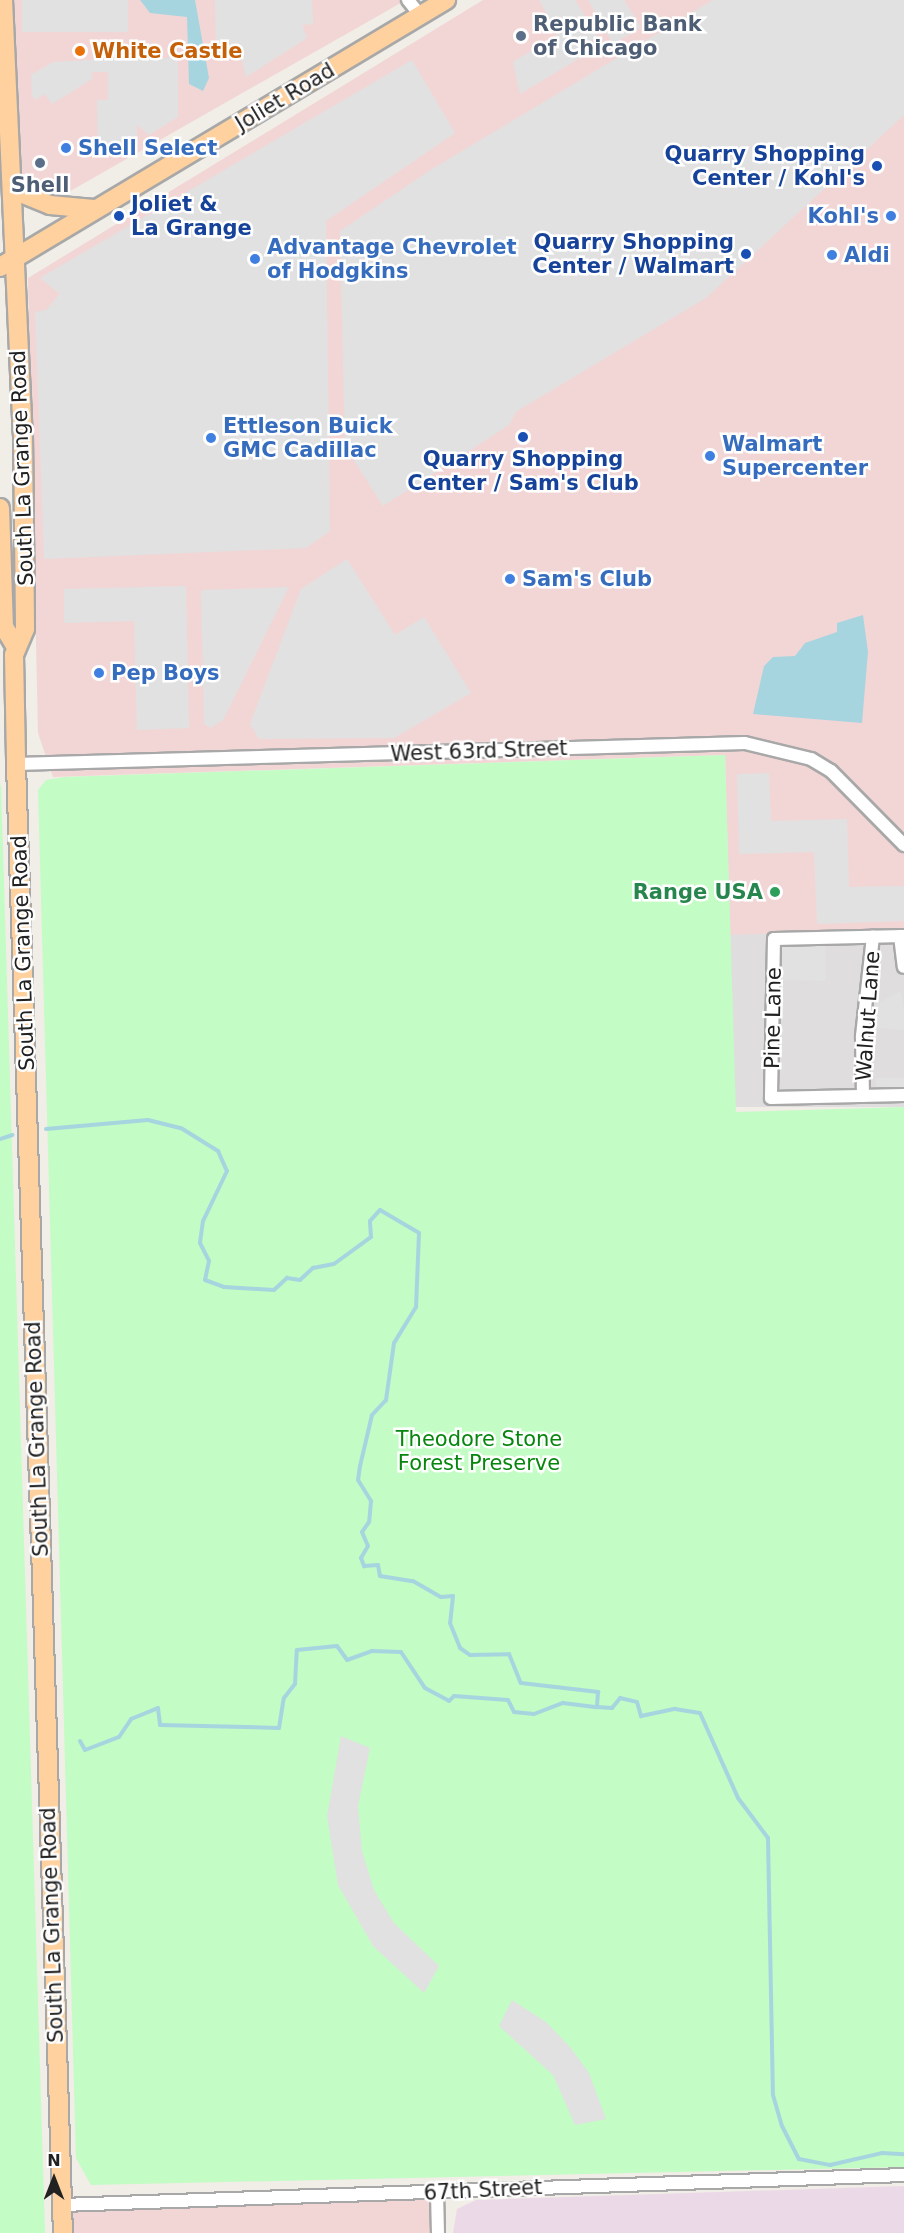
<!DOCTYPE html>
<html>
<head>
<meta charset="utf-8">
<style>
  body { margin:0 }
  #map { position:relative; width:904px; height:2233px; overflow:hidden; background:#f1ede7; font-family:"DejaVu Sans",sans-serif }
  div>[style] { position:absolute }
  .residential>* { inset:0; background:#dfddde; transform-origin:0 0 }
  .commercial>* { inset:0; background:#f2d6d6 }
  .industrial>* { inset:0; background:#ebd9e8 }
  .park>* { inset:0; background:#c3fcc5 }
  .parking>* { inset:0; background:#e1e1e1; transform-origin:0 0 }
  .water>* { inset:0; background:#a6d5e0 }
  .stream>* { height:4px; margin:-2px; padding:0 2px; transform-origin:2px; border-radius:2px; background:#a6d5e0 }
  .roads { filter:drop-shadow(2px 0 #a8a8a8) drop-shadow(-2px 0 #a8a8a8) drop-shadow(0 2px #a8a8a8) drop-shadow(0 -2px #a8a8a8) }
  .street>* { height:12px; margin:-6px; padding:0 6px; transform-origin:6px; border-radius:6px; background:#fff }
  .primary>* { height:18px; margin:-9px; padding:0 9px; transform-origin:9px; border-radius:9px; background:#ffd19e }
  .dots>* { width:16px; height:16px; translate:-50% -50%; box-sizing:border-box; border:3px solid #fff; border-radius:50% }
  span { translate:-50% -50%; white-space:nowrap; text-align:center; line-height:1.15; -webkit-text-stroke:5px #fff; paint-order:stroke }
  .service-label { font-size:21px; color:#4e5e75; font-weight:700 }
  .left { translate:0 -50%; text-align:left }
  .food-label { font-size:21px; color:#c56008; font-weight:700 }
  .street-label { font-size:21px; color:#212121 }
  .shop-label { font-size:21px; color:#366cbe; font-weight:700 }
  .right { translate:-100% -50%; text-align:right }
  .transit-label { font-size:21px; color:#164399; font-weight:700 }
  .leisure-label { font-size:21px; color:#27864d; font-weight:700 }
  .park-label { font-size:21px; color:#07860d }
  .north { position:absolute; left:24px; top:2149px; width:60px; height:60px; -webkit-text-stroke:4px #fff; paint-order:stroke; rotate:0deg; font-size:16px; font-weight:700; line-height:24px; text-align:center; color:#212121 }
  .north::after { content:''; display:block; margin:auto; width:21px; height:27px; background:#212121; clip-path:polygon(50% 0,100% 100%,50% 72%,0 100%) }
</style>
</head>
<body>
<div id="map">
  <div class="residential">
    <div style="left:904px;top:929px;width:178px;height:174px;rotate:90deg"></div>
  </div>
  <div class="commercial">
    <div style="clip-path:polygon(12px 0,406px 0,58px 198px,38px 198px,25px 189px,19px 171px)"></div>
    <div style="clip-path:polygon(483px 0,904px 0,904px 929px,730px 935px,725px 755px,53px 777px,38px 733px,28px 278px)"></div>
    <div style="clip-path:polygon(434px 2197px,435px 2233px,68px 2233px,67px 2209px)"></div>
  </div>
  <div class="industrial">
    <div style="clip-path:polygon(904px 2186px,904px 2233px,453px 2233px,457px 2209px,476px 2200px)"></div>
  </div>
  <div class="park">
    <div style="clip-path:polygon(725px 755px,736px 1112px,904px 1107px,904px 2167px,91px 2185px,76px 2158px,38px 790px,46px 780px,64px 777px)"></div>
    <div style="clip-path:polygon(0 785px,1px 785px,45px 2233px,0 2233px)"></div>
  </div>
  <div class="parking">
    <div style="left:22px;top:0;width:106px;height:32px"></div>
    <div style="clip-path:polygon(215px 0,312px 0,313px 24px,302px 25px,307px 38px,246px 77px,239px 49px,216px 49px)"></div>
    <div style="clip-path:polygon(539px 0,575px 0,598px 37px,579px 48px,583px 56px,520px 94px,513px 62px,558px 34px)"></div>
    <div style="clip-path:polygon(588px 0,624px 0,641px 27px,613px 44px)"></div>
    <div style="clip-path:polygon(713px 0,904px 0,904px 115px,706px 298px,517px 411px,509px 425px,383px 506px,345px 446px,340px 231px,429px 171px)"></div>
    <div style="clip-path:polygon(138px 48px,144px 58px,178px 58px,178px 117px,149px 135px,137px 125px,137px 137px,127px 138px,127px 149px,117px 154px,98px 154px,97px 100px,108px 100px,108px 72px,92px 72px,92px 79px,52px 104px,45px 94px,35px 100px,32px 95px,31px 75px,53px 62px,106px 59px,112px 50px)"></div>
    <div style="clip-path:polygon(412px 60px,455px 133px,326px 221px,330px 531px,306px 548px,44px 559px,35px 312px,46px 310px,60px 294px,40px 278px)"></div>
    <div style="clip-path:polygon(347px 559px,395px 635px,424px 617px,471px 693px,394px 738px,259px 739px,250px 724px,301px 589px)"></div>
    <div style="clip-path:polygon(186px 586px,189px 728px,137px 730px,134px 621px,64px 623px,64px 589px)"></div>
    <div style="clip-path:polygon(289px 587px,223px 720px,211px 728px,204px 724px,201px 590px)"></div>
    <div style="clip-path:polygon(769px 773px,771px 821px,847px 819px,849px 887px,904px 886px,904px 921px,817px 924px,814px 852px,739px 854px,737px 774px)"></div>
    <div style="left:826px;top:941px;width:40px;height:46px;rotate:91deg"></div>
    <div style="clip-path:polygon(901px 991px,904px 1010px,904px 1052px,904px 1030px,872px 1028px,873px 1006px)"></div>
    <div style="left:904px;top:1078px;width:11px;height:28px;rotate:90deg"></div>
    <div style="clip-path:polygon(341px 1736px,370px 1748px,358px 1806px,362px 1851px,374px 1890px,394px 1923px,439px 1966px,424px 1993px,373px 1946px,338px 1885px,327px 1816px)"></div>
    <div style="clip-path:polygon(512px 2000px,546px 2022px,570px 2047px,589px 2073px,606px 2119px,575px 2125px,553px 2075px,499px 2026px)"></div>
  </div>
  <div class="water">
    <div style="clip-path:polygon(140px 0,195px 0,209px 78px,203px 91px,189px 84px,187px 17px,150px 13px)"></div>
    <div style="clip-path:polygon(863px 615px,868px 652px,862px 723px,753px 714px,764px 666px,773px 657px,795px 656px,805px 643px,837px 632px,837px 623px)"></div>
  </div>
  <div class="stream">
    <div style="left:46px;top:1129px;width:102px;rotate:-5deg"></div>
    <div style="left:148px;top:1120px;width:34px;rotate:14deg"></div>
    <div style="left:181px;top:1128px;width:44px;rotate:31.9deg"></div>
    <div style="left:218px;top:1151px;width:22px;rotate:66deg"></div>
    <div style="left:227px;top:1171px;width:55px;rotate:115.6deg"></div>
    <div style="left:203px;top:1221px;width:22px;rotate:98deg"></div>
    <div style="left:200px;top:1243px;width:20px;rotate:63deg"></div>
    <div style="left:209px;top:1261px;width:19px;rotate:102deg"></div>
    <div style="left:205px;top:1280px;width:20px;rotate:20deg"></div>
    <div style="left:224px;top:1287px;width:50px;rotate:3.4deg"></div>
    <div style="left:274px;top:1290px;width:18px;rotate:-43deg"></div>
    <div style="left:287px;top:1278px;width:13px;rotate:9deg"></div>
    <div style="left:300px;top:1280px;width:18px;rotate:-43deg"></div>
    <div style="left:313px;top:1268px;width:21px;rotate:-11deg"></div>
    <div style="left:334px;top:1264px;width:46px;rotate:-36.1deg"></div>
    <div style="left:371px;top:1237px;width:16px;rotate:-94deg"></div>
    <div style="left:370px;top:1221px;width:15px;rotate:-48deg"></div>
    <div style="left:380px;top:1210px;width:45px;rotate:30.5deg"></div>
    <div style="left:419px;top:1233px;width:74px;rotate:92.3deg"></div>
    <div style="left:416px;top:1307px;width:42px;rotate:121.4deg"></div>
    <div style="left:394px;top:1343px;width:58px;rotate:98deg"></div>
    <div style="left:386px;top:1400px;width:21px;rotate:133deg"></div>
    <div style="left:372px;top:1415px;width:52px;rotate:103.2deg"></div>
    <div style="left:360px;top:1466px;width:14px;rotate:98deg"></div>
    <div style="left:358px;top:1480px;width:25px;rotate:58deg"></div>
    <div style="left:371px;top:1501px;width:21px;rotate:95deg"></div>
    <div style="left:369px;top:1522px;width:12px;rotate:125deg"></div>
    <div style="left:362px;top:1532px;width:15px;rotate:67deg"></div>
    <div style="left:368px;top:1546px;width:14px;rotate:120deg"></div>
    <div style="left:361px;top:1558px;width:9px;rotate:69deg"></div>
    <div style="left:364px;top:1566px;width:14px;rotate:-4deg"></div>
    <div style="left:378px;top:1565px;width:11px;rotate:80deg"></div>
    <div style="left:380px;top:1576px;width:33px;rotate:9deg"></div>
    <div style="left:413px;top:1581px;width:32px;rotate:30deg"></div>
    <div style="left:441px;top:1597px;width:12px;rotate:-5deg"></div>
    <div style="left:453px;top:1596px;width:27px;rotate:96deg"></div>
    <div style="left:450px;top:1623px;width:27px;rotate:68deg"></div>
    <div style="left:460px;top:1648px;width:12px;rotate:35deg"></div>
    <div style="left:470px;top:1655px;width:39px;rotate:-1deg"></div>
    <div style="left:509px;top:1654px;width:31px;rotate:68deg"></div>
    <div style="left:521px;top:1683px;width:78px;rotate:6.7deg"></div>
    <div style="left:598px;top:1692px;width:15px;rotate:94deg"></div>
    <div style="left:597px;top:1707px;width:15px;rotate:4deg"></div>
    <div style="left:612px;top:1708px;width:13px;rotate:-51deg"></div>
    <div style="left:620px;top:1698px;width:17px;rotate:13deg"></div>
    <div style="left:637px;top:1702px;width:15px;rotate:74deg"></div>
    <div style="left:641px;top:1716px;width:35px;rotate:-12deg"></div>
    <div style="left:675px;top:1709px;width:25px;rotate:9deg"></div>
    <div style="left:700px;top:1713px;width:93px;rotate:65.9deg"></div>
    <div style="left:738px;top:1798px;width:50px;rotate:53.1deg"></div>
    <div style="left:768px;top:1838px;width:257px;rotate:88.9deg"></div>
    <div style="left:773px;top:2095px;width:32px;rotate:74deg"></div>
    <div style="left:782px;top:2126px;width:37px;rotate:63deg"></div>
    <div style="left:799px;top:2159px;width:32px;rotate:11deg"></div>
    <div style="left:830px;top:2165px;width:53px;rotate:-13deg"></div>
    <div style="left:882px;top:2153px;width:22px;rotate:3deg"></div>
    <div style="left:0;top:1139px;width:13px;rotate:-18deg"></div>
    <div style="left:80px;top:1741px;width:10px;rotate:61deg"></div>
    <div style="left:85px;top:1750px;width:36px;rotate:-21deg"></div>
    <div style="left:119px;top:1737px;width:22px;rotate:-56deg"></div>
    <div style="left:131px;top:1719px;width:29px;rotate:-22deg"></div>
    <div style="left:158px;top:1708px;width:17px;rotate:83deg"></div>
    <div style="left:160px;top:1725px;width:119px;rotate:1.4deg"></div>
    <div style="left:279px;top:1728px;width:30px;rotate:-81deg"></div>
    <div style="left:284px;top:1698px;width:18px;rotate:-52deg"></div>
    <div style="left:295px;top:1684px;width:34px;rotate:-87deg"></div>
    <div style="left:297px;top:1650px;width:40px;rotate:-5.7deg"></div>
    <div style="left:337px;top:1646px;width:17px;rotate:54deg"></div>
    <div style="left:347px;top:1660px;width:27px;rotate:-20deg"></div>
    <div style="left:372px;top:1651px;width:29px;rotate:2deg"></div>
    <div style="left:401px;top:1652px;width:43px;rotate:56.3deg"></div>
    <div style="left:425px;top:1688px;width:27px;rotate:28deg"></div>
    <div style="left:449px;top:1701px;width:7px;rotate:-45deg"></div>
    <div style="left:454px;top:1696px;width:54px;rotate:4.2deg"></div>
    <div style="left:508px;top:1700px;width:13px;rotate:63deg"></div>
    <div style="left:514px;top:1712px;width:20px;rotate:6deg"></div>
    <div style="left:534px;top:1714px;width:31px;rotate:-21deg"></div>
    <div style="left:563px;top:1703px;width:34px;rotate:7deg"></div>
  </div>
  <div class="roads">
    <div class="street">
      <div style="left:408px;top:0;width:19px;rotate:51deg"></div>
      <div style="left:16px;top:764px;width:729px;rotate:-1.65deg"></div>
      <div style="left:745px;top:743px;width:68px;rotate:13.6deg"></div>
      <div style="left:811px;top:759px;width:23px;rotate:31deg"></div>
      <div style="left:831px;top:771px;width:104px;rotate:45.4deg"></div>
      <div style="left:900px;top:936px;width:31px;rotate:83deg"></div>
      <div style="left:904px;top:936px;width:130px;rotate:178.7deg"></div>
      <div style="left:774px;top:939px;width:159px;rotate:91.1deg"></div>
      <div style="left:771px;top:1098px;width:133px;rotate:-1.3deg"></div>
      <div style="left:863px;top:1096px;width:60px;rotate:-91deg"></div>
      <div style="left:862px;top:1036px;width:100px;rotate:-83.7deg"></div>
      <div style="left:437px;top:2193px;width:40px;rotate:88.6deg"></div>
      <div style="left:62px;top:2205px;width:843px;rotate:-2.04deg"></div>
    </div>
    <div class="primary">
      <div style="left:3px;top:0;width:434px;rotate:87.4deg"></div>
      <div style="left:23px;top:434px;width:195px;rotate:89.4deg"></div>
      <div style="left:25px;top:629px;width:28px;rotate:113deg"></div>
      <div style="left:14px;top:655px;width:109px;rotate:88.9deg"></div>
      <div style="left:16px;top:764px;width:1470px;rotate:88.17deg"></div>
      <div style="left:13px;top:190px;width:40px;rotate:22deg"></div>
      <div style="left:50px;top:205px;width:44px;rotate:5.2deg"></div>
      <div style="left:0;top:267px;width:520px;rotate:-30.91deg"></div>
      <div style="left:0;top:508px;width:119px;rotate:88.1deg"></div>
      <div style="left:4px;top:627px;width:21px;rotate:59deg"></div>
    </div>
  </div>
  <div class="dots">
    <div style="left:521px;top:36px;background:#5c6f8a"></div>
    <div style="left:80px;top:51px;background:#e8710a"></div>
    <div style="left:66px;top:148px;background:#3f7fe0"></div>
    <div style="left:40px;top:163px;background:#5c6f8a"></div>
    <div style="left:877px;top:166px;background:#1a4fb4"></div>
    <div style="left:119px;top:216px;background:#1a4fb4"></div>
    <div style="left:891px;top:216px;background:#3f7fe0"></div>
    <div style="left:746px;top:254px;background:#1a4fb4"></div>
    <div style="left:832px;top:255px;background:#3f7fe0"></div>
    <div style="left:255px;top:259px;background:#3f7fe0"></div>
    <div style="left:523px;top:437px;background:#1a4fb4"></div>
    <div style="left:211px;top:438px;background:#3f7fe0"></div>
    <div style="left:710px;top:456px;background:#3f7fe0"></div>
    <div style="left:510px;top:579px;background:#3f7fe0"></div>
    <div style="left:99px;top:673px;background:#3f7fe0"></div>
    <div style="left:775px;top:892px;background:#2e9e5b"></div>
  </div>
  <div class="service-label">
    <span class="left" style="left:533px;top:36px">Republic Bank<br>of Chicago</span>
    <span style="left:40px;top:185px">Shell</span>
  </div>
  <div class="food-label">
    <span class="left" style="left:92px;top:51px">White Castle</span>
  </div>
  <div class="street-label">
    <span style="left:285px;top:97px;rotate:-31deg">Joliet Road</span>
    <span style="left:22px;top:468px;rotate:-92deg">South La Grange Road</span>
    <span style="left:479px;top:751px;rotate:-2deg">West 63rd Street</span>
    <span style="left:23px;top:953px;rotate:-92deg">South La Grange Road</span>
    <span style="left:868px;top:1016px;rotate:-86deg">Walnut Lane</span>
    <span style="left:773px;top:1018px;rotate:-89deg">Pine Lane</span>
    <span style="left:37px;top:1439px;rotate:-92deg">South La Grange Road</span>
    <span style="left:52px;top:1925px;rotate:-92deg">South La Grange Road</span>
    <span style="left:483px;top:2190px;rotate:-3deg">67th Street</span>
  </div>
  <div class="shop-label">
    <span class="left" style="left:78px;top:148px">Shell Select</span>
    <span class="right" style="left:879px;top:216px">Kohl's</span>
    <span class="left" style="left:267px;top:259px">Advantage Chevrolet<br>of Hodgkins</span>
    <span class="left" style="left:844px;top:255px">Aldi</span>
    <span class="left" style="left:223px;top:438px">Ettleson Buick<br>GMC Cadillac</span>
    <span class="left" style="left:722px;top:456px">Walmart<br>Supercenter</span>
    <span class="left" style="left:522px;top:579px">Sam's Club</span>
    <span class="left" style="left:111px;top:673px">Pep Boys</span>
  </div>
  <div class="transit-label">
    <span class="right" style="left:865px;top:166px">Quarry Shopping<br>Center / Kohl's</span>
    <span class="left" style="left:131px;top:216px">Joliet &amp;<br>La Grange</span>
    <span class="right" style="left:734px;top:254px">Quarry Shopping<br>Center / Walmart</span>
    <span style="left:523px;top:471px">Quarry Shopping<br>Center / Sam's Club</span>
  </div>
  <div class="leisure-label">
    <span class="right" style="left:763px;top:892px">Range USA</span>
  </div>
  <div class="park-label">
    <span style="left:479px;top:1451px">Theodore Stone<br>Forest Preserve</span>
  </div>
  <div class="north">N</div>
</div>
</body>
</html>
